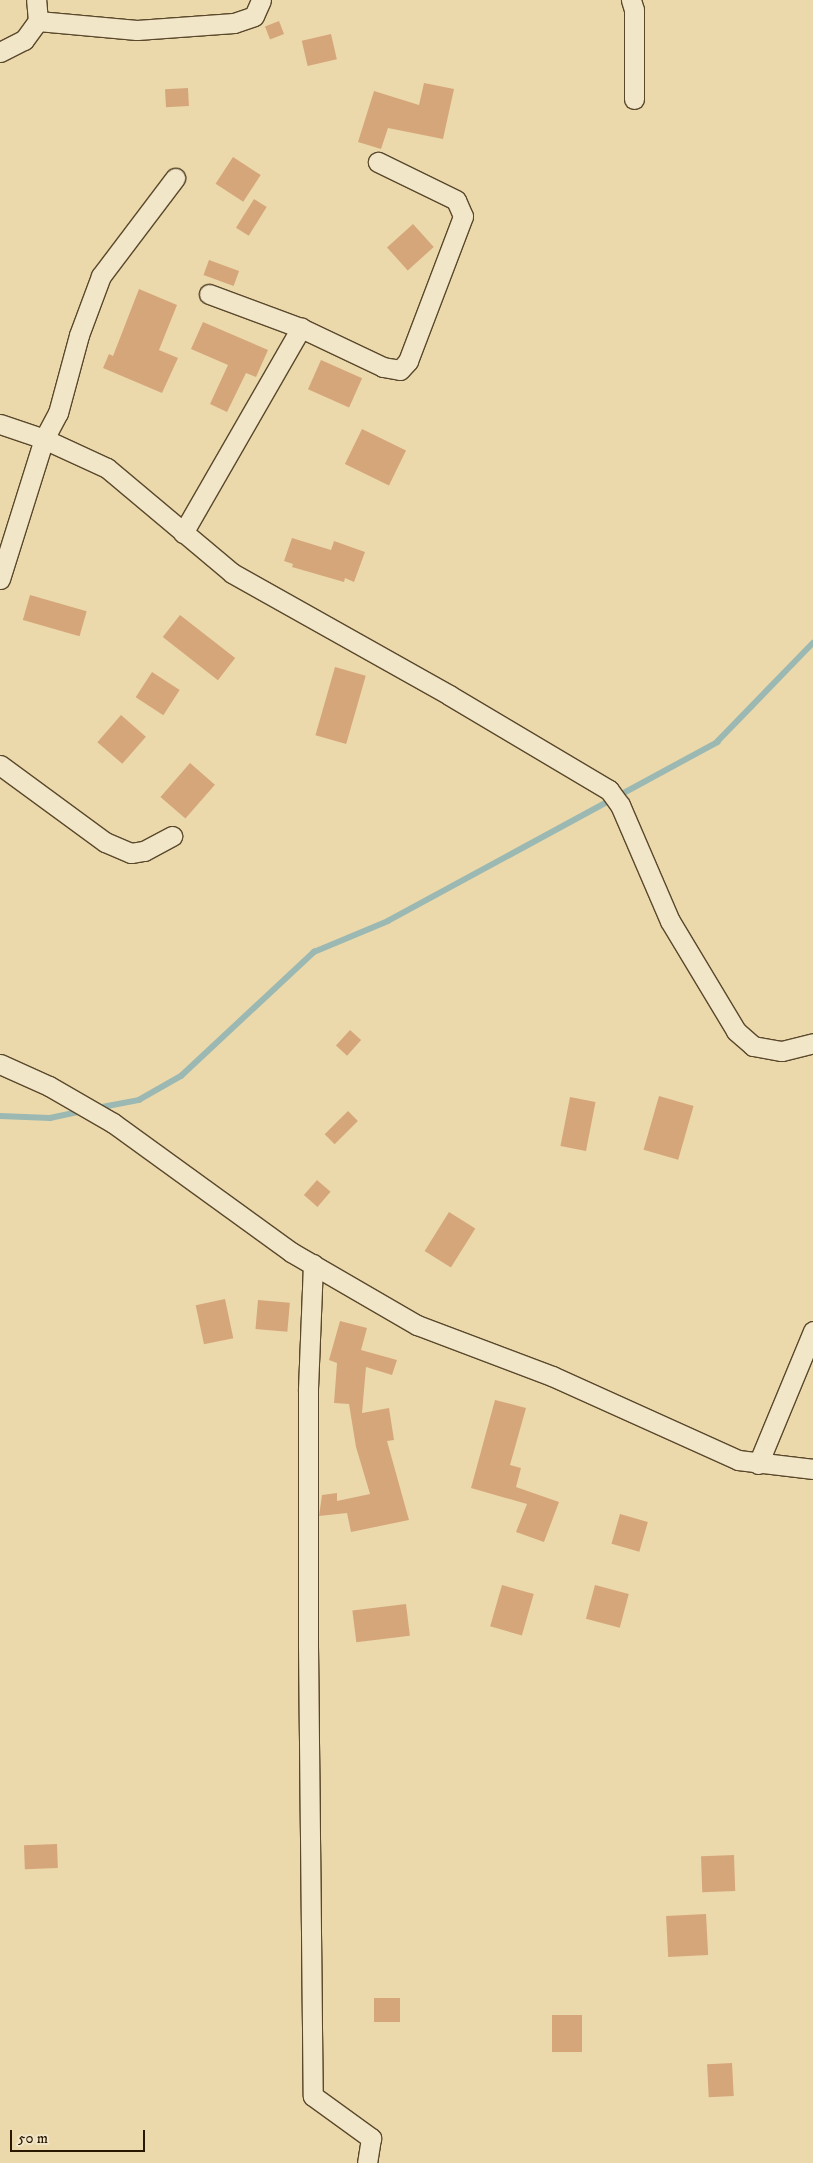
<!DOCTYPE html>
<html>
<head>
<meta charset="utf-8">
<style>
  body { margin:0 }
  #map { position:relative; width:813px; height:2163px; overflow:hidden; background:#ebd9ac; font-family:"IM FELL DW Pica",serif }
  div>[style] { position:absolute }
  .stream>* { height:5.5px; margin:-2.75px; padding:0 2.75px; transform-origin:2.75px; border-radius:2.75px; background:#9bb9b2 }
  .building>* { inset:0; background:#d6a67b; transform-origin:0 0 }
  .roads { filter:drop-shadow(1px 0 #5a482b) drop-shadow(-1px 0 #5a482b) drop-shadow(0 1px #5a482b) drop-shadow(0 -1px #5a482b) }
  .minor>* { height:19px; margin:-9.5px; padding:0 9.5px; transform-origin:9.5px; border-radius:9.5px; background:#f2e6c9 }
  span { translate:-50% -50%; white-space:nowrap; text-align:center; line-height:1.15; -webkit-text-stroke:4px #f2e6c9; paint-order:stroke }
  .scale { position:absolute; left:10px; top:2130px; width:135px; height:22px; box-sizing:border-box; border:2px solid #291700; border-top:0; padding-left:6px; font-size:15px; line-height:18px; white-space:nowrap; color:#291700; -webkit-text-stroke:4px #f2e6c9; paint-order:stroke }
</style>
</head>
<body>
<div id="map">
  <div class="stream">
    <div style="left:97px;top:1108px;width:43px;rotate:-10.8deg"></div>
    <div style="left:139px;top:1100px;width:48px;rotate:-29.7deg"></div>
    <div style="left:181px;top:1076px;width:182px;rotate:-43deg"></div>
    <div style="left:314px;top:952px;width:80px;rotate:-22.7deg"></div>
    <div style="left:388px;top:921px;width:375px;rotate:-28.5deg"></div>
    <div style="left:717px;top:742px;width:138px;rotate:-45.9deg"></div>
    <div style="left:0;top:1116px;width:50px;rotate:2.3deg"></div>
    <div style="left:50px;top:1118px;width:34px;rotate:-12deg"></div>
  </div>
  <div class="building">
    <div style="left:279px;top:21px;width:14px;height:15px;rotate:69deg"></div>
    <div style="left:331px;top:34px;width:26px;height:30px;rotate:77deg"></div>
    <div style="clip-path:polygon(424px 83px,454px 89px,443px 139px,388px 128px,381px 149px,358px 142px,374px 91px,419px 105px)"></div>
    <div style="left:188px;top:88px;width:18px;height:23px;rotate:87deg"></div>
    <div style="left:233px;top:157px;width:33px;height:32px;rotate:33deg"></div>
    <div style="left:254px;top:199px;width:15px;height:34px;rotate:32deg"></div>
    <div style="left:413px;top:224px;width:31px;height:35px;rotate:48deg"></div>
    <div style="left:209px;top:260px;width:32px;height:16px;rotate:20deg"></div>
    <div style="clip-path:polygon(139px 289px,177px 305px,159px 350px,178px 358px,162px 393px,103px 368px,109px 354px,113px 356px)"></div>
    <div style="clip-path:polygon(203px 322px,268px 350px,256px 377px,246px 373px,227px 412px,210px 404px,228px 365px,191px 349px)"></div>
    <div style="left:321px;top:360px;width:45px;height:32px;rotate:24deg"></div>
    <div style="left:362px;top:429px;width:49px;height:39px;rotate:26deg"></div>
    <div style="clip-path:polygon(292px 538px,331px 550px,334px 541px,365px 552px,354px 582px,345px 578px,344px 582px,292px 567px,293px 564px,284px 561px)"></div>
    <div style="left:30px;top:595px;width:59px;height:26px;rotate:16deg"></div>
    <div style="left:180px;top:615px;width:70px;height:28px;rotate:38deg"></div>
    <div style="left:335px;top:667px;width:32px;height:71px;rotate:16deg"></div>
    <div style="left:152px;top:672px;width:33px;height:30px;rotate:33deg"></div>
    <div style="left:121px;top:715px;width:33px;height:36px;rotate:41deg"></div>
    <div style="left:190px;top:763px;width:33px;height:45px;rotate:41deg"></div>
    <div style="left:350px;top:1030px;width:15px;height:21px;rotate:42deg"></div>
    <div style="left:659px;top:1096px;width:36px;height:56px;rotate:16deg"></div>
    <div style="left:570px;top:1097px;width:26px;height:50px;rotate:11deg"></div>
    <div style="left:348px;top:1111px;width:14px;height:33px;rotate:45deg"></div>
    <div style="left:317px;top:1180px;width:18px;height:20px;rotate:41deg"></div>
    <div style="left:449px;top:1212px;width:31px;height:46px;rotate:32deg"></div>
    <div style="left:225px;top:1299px;width:40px;height:30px;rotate:78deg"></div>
    <div style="left:258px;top:1300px;width:32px;height:29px;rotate:5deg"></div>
    <div style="clip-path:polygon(340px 1321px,367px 1328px,361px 1350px,397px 1360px,392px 1375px,366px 1367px,362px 1413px,389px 1408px,394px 1440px,387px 1441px,409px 1520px,351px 1532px,347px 1513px,319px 1516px,322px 1495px,337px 1493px,337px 1501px,370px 1494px,356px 1447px,349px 1404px,334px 1403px,337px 1363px,329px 1360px)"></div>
    <div style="clip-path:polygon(495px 1400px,526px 1408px,510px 1465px,521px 1468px,516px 1487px,559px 1502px,544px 1542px,516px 1532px,527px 1504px,471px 1488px)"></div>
    <div style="left:620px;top:1514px;width:29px;height:31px;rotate:16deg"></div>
    <div style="left:502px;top:1585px;width:33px;height:43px;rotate:16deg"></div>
    <div style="left:595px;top:1585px;width:35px;height:35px;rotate:15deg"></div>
    <div style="left:406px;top:1604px;width:32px;height:54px;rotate:83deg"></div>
    <div style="left:57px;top:1844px;width:24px;height:33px;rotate:88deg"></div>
    <div style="left:734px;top:1855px;width:36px;height:33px;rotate:88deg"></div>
    <div style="left:706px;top:1914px;width:41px;height:40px;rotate:87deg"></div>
    <div style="left:400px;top:1998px;width:24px;height:26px;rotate:90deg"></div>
    <div style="left:552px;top:2015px;width:30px;height:37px"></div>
    <div style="left:732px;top:2063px;width:33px;height:25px;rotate:87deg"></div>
  </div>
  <div class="roads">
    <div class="minor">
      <div style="left:631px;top:0;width:10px;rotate:73deg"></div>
      <div style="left:634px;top:10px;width:89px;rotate:90deg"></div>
      <div style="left:38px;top:21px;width:99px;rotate:5.2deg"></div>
      <div style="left:137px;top:30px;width:97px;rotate:-4.1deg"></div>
      <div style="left:234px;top:23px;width:21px;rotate:-19deg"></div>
      <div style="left:254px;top:16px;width:17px;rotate:-66deg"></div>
      <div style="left:0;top:52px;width:27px;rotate:-27deg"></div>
      <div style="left:24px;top:40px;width:24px;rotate:-54deg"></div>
      <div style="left:38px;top:21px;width:21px;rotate:-95deg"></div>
      <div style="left:209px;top:294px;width:98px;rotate:20.3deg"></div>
      <div style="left:0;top:424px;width:46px;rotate:18.8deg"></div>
      <div style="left:44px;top:439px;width:69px;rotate:24.7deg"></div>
      <div style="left:107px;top:468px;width:163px;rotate:40deg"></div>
      <div style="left:232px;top:573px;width:249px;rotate:29.3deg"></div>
      <div style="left:449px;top:695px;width:186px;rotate:30.7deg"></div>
      <div style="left:609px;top:790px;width:19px;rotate:54deg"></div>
      <div style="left:620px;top:805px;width:126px;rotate:66.7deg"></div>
      <div style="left:670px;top:921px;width:128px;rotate:59deg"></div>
      <div style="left:736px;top:1031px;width:23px;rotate:41deg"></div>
      <div style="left:753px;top:1046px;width:29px;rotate:10deg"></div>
      <div style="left:782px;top:1051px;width:32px;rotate:-14deg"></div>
      <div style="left:183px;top:533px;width:237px;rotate:-60.1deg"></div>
      <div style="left:301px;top:328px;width:91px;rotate:25.4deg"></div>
      <div style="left:383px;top:367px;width:17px;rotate:10deg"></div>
      <div style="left:400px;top:370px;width:12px;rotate:-48deg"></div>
      <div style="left:408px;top:361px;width:155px;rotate:-69.2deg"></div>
      <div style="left:463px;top:216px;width:17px;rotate:-114deg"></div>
      <div style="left:456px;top:200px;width:87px;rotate:-154deg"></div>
      <div style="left:0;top:579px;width:147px;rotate:-72.6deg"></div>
      <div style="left:44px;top:439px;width:30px;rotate:-62deg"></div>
      <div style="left:58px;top:413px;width:81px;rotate:-74.9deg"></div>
      <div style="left:79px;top:335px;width:63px;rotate:-69.6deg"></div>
      <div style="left:101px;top:276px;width:123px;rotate:-52.9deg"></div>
      <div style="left:0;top:765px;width:130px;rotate:36.3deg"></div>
      <div style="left:105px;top:842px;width:28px;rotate:23deg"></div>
      <div style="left:131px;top:853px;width:13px;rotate:-9deg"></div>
      <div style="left:144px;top:851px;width:32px;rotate:-28deg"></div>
      <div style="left:0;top:1064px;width:54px;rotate:24.2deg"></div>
      <div style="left:49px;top:1086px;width:74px;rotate:30deg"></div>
      <div style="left:113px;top:1123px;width:220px;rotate:35.9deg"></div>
      <div style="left:291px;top:1252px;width:146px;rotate:30.1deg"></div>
      <div style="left:417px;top:1325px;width:144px;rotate:20.7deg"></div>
      <div style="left:552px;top:1376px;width:204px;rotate:24.3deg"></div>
      <div style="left:738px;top:1460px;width:76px;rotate:6.8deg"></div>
      <div style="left:313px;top:1264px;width:127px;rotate:92.3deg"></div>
      <div style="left:308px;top:1391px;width:255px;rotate:90deg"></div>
      <div style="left:308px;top:1646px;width:450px;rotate:89.4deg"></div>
      <div style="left:313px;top:2096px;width:72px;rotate:35.9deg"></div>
      <div style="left:371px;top:2138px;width:25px;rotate:99deg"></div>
      <div style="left:758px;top:1464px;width:144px;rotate:-67.5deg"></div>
    </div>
  </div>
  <div class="scale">50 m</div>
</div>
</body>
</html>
